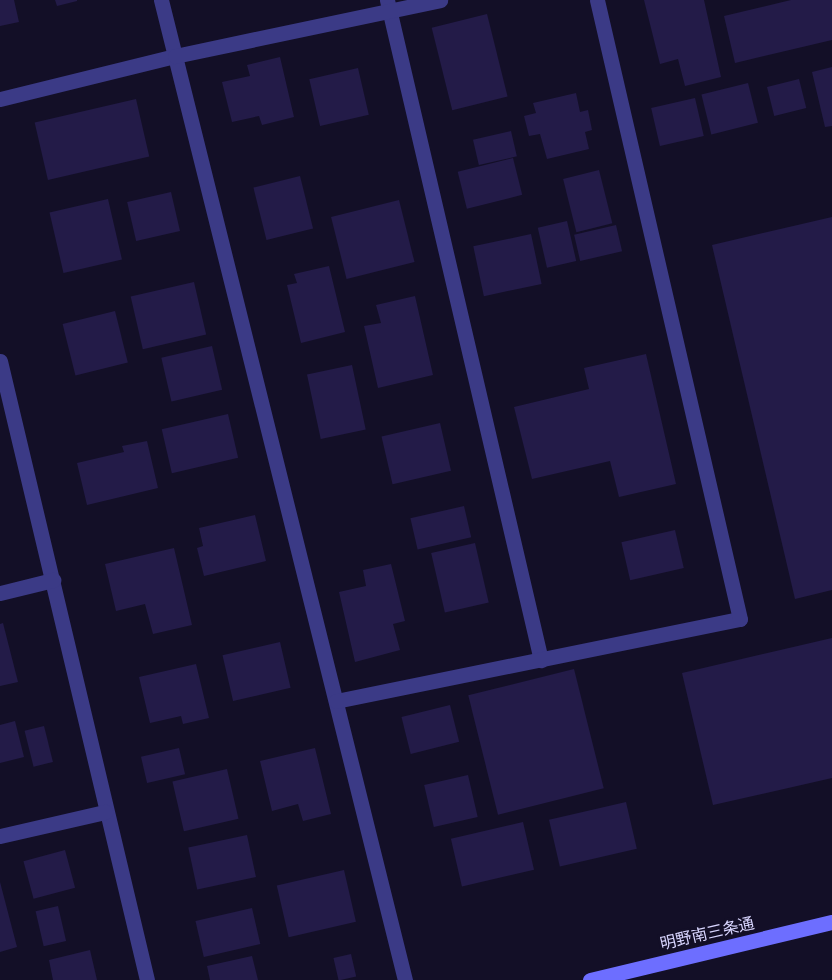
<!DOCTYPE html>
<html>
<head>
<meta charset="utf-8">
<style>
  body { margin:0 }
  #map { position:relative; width:832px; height:980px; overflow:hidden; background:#130f27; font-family:Mulish,"Noto Sans JP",sans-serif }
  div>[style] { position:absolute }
  .building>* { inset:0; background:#231b48; transform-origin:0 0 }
  .street>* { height:15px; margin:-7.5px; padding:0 7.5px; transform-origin:7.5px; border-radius:7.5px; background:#3b3a86 }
  .secondary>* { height:15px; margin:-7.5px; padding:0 7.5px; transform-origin:7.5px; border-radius:7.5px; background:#6d6eff }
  span { translate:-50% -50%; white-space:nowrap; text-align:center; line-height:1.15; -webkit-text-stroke:5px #130f27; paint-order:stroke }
  .street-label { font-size:16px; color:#d9d6ff }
</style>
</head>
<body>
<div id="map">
  <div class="building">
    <div style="clip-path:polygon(0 0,14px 0,19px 22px,0 26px)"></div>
    <div style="clip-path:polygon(55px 0,77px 0,77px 1px,57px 6px)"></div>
    <div style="clip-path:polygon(644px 0,704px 0,721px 77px,685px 86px,678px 59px,660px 64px)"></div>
    <div style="clip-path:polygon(791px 0,832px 0,832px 40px,735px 63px,724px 16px)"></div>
    <div style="left:487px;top:14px;width:85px;height:57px;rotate:76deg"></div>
    <div style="clip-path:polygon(280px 57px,294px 117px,262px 125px,259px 116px,232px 122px,222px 82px,250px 76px,247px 65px)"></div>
    <div style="clip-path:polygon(832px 67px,832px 126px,825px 127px,812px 72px)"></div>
    <div style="left:358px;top:68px;width:48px;height:50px;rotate:77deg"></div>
    <div style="left:799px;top:79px;width:30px;height:33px;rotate:76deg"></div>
    <div style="left:748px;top:83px;width:41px;height:48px;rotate:76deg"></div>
    <div style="clip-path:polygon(576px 93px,580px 112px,588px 110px,592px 130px,585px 132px,589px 149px,547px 159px,540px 134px,529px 136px,524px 116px,536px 113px,533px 103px)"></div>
    <div style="left:695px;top:98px;width:39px;height:45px;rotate:77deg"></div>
    <div style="left:136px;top:99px;width:59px;height:104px;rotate:77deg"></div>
    <div style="left:511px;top:131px;width:26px;height:39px;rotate:77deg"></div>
    <div style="left:513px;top:158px;width:38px;height:57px;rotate:76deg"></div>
    <div style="left:599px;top:170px;width:55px;height:37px;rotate:76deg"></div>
    <div style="left:300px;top:176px;width:54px;height:48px;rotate:76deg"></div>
    <div style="left:171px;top:192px;width:40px;height:45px;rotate:77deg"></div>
    <div style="left:108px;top:199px;width:62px;height:60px;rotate:77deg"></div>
    <div style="left:399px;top:200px;width:64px;height:70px;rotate:76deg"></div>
    <div style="clip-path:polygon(832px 217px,832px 590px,795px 599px,712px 245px)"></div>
    <div style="left:567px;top:221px;width:41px;height:30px;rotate:77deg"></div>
    <div style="left:616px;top:225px;width:27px;height:43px;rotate:77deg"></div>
    <div style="left:531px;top:234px;width:51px;height:59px;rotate:78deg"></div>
    <div style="clip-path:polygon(329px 266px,345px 332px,301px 343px,287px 285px,297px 283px,294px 274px)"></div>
    <div style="left:194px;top:282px;width:54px;height:65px;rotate:77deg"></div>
    <div style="clip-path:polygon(415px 296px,433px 375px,378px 388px,364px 326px,381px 323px,376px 305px)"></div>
    <div style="left:115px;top:311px;width:53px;height:54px;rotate:76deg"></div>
    <div style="left:212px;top:346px;width:45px;height:52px;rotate:77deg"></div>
    <div style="clip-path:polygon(646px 354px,676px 484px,619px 497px,610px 461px,532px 479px,514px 407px,589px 389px,584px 368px)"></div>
    <div style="left:352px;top:365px;width:66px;height:46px;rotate:78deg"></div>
    <div style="left:228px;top:414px;width:45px;height:68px;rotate:77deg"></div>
    <div style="left:440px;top:423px;width:49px;height:60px;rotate:77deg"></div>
    <div style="clip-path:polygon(147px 441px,158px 488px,87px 505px,77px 463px,124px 452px,122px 446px)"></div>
    <div style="left:464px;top:506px;width:32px;height:55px;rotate:77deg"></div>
    <div style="clip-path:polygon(255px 515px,266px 561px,204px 576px,197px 548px,203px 546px,199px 528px)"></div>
    <div style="left:675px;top:530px;width:39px;height:55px;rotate:77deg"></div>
    <div style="left:475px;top:543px;width:61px;height:45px;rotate:77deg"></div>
    <div style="clip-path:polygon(174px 548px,192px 625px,153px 634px,145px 604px,116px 611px,105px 564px)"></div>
    <div style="clip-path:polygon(391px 564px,405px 621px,393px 624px,400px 650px,355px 662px,339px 592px,366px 586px,363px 570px)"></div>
    <div style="clip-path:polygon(3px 623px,18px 682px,0 686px,0 624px)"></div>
    <div style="clip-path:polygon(832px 638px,832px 778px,713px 805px,682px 673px)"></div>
    <div style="left:280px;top:642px;width:47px;height:59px;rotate:77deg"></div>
    <div style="clip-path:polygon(196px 664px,209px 718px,183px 724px,181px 716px,150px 723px,139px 677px)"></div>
    <div style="left:574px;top:669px;width:123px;height:109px;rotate:76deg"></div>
    <div style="left:450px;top:705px;width:38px;height:50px;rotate:76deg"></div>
    <div style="clip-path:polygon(15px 721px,24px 757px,0 763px,0 725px)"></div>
    <div style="left:44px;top:726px;width:37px;height:20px;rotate:76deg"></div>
    <div style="left:179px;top:748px;width:27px;height:39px;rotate:77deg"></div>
    <div style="clip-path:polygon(315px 748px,331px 814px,303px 821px,298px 804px,272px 811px,260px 761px)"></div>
    <div style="left:227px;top:769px;width:51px;height:56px;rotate:77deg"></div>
    <div style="left:468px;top:775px;width:43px;height:45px;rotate:77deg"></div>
    <div style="left:626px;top:802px;width:48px;height:79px;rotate:77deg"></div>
    <div style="left:523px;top:822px;width:49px;height:74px;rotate:77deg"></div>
    <div style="left:247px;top:835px;width:43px;height:60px;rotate:78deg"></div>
    <div style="left:65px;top:850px;width:39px;height:43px;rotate:75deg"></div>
    <div style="left:344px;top:870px;width:53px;height:69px;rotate:77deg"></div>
    <div style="clip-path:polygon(0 882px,17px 947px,0 952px)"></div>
    <div style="left:58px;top:906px;width:36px;height:23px;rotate:77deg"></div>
    <div style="left:252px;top:908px;width:37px;height:58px;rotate:77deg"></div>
    <div style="clip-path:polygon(90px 950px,97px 980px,53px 980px,49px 960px)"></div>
    <div style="left:351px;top:954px;width:23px;height:18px;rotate:77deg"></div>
    <div style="clip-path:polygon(252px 956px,258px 980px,210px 980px,207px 966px)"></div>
  </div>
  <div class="street">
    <div style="left:161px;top:0;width:1010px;rotate:76.02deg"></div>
    <div style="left:387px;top:0;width:678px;rotate:76.87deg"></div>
    <div style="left:0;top:99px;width:180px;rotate:-13.8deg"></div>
    <div style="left:175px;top:56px;width:271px;rotate:-11.9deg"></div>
    <div style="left:0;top:361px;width:636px;rotate:76.64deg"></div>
    <div style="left:0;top:593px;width:55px;rotate:-13.8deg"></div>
    <div style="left:336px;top:701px;width:412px;rotate:-11.5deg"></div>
    <div style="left:740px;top:619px;width:635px;rotate:-103.01deg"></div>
    <div style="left:0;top:836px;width:108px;rotate:-12.9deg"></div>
  </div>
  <div class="secondary">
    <div style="left:590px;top:980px;width:249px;rotate:-13.5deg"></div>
  </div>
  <div class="street-label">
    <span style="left:707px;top:933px;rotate:-13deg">明野南三条通</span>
  </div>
</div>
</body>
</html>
